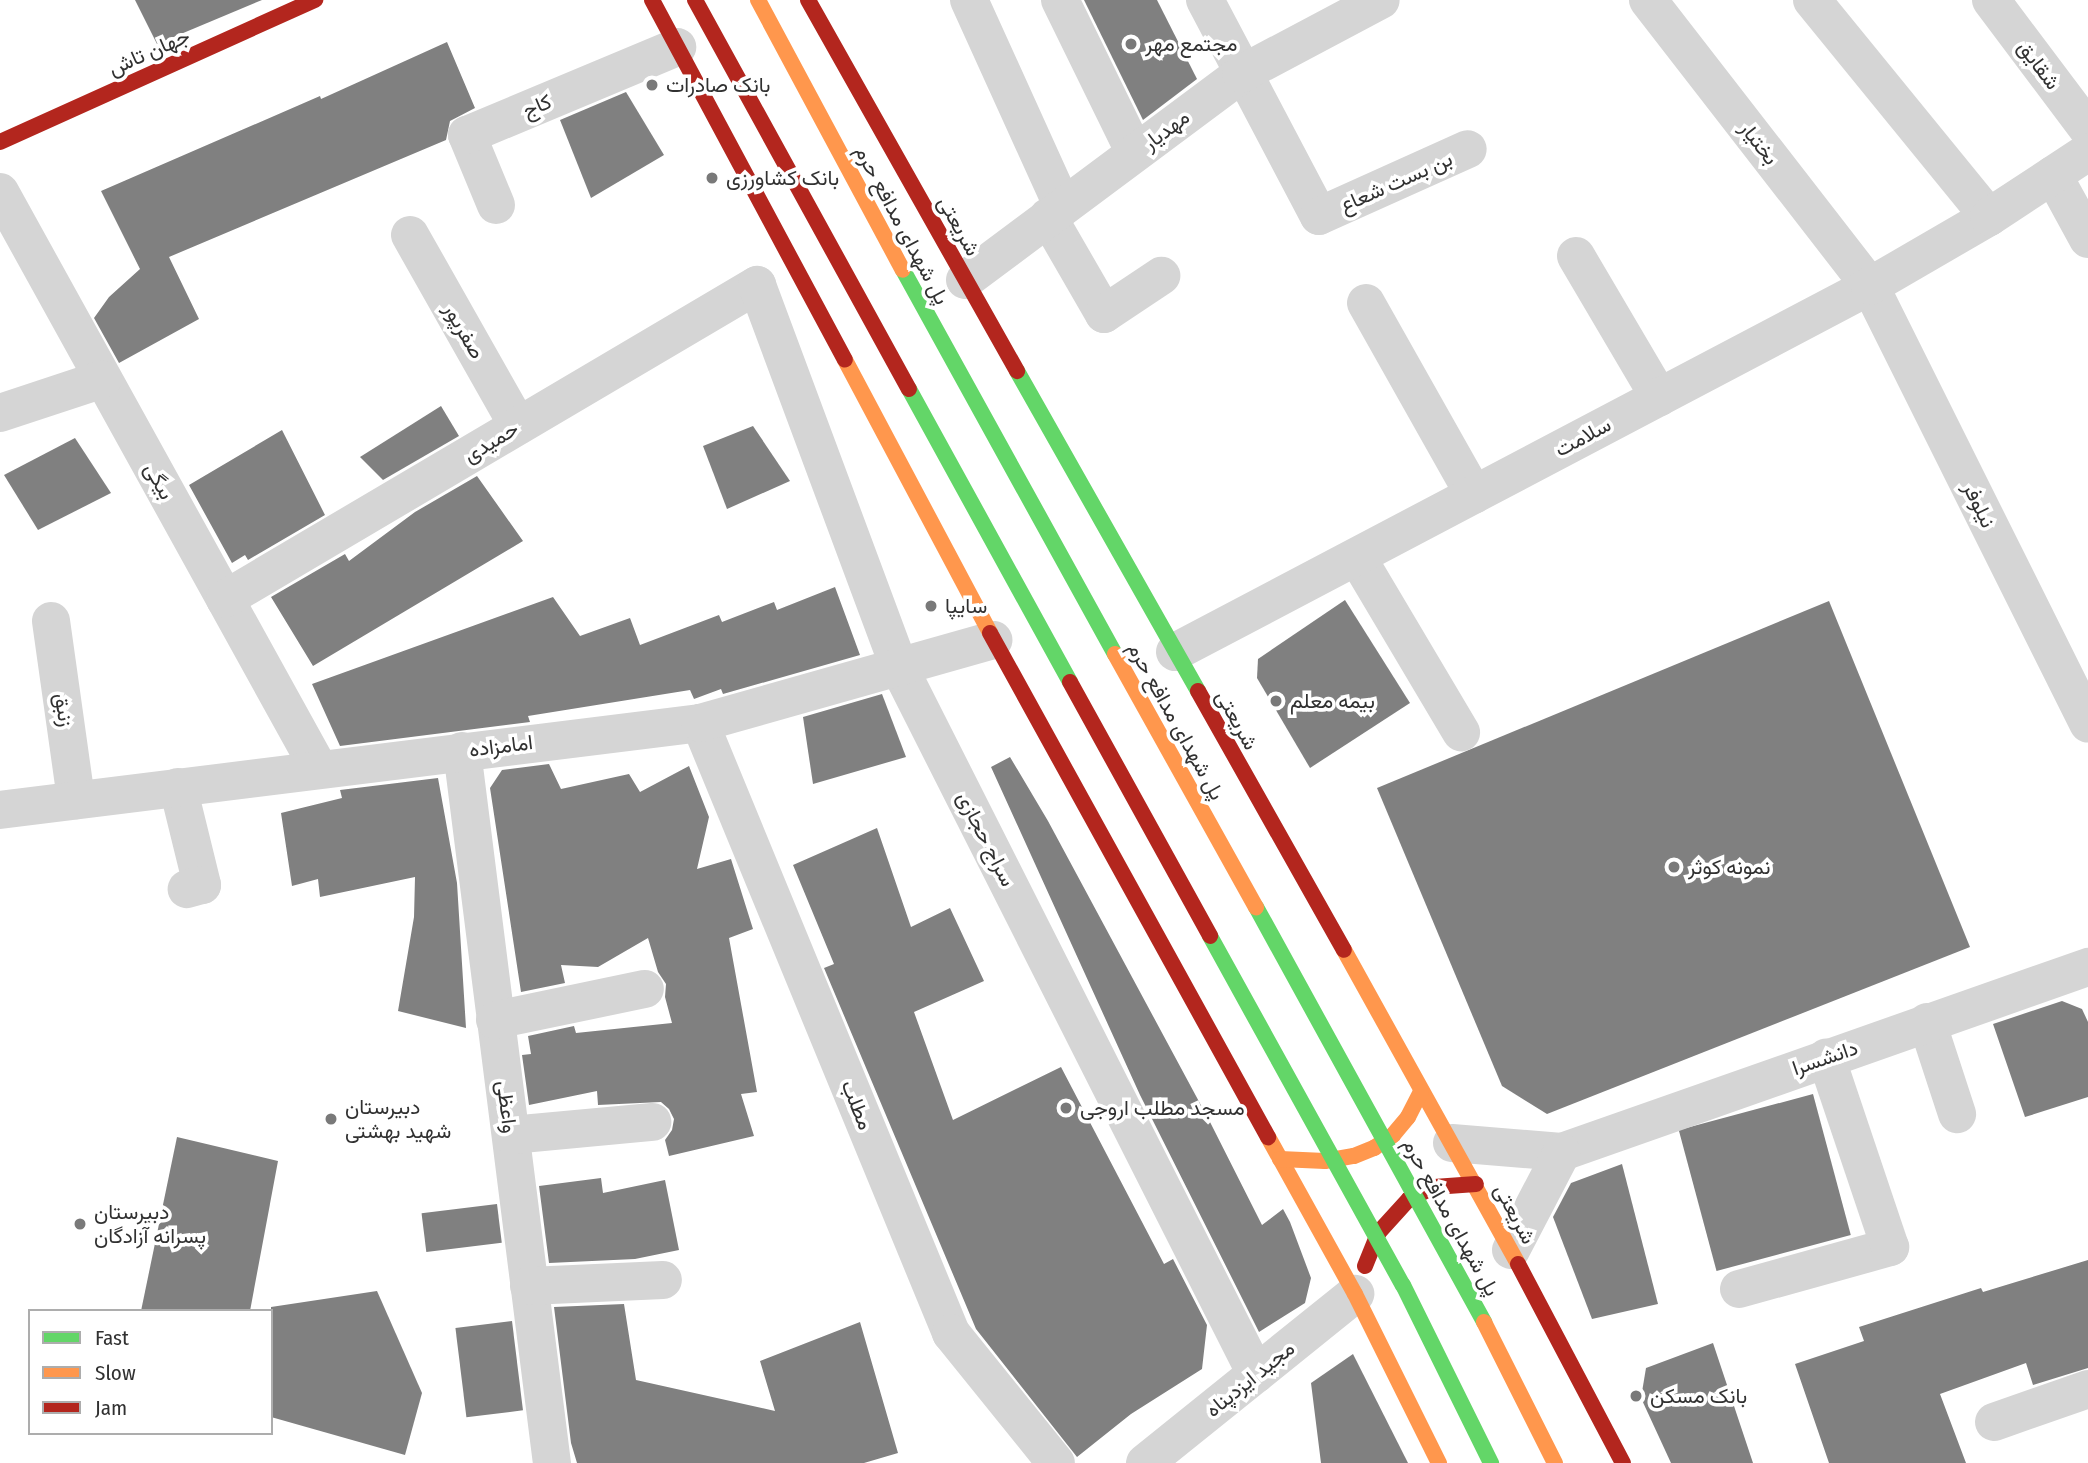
<!DOCTYPE html>
<html>
<head>
<meta charset="utf-8">
<style>
  body { margin:0 }
  #map { position:relative; width:2088px; height:1463px; overflow:hidden; background:#fff; font-family:"Fira Sans Condensed",Vazirmatn,sans-serif }
  div>[style] { position:absolute }
  .building>* { inset:0; background:#808080; transform-origin:0 0 }
  .street>* { height:38px; margin:-19px; padding:0 19px; transform-origin:19px; border-radius:19px; background:#d5d5d5 }
  .fast>* { height:16px; margin:-8px; padding:0 8px; transform-origin:8px; border-radius:8px; background:#63d668 }
  .slow>* { height:16px; margin:-8px; padding:0 8px; transform-origin:8px; border-radius:8px; background:#ff974d }
  .jam>* { height:16px; margin:-8px; padding:0 8px; transform-origin:8px; border-radius:8px; background:#b3261e }
  .fast-bridge>* { height:16px; margin:-8px; padding:0 8px; transform-origin:8px; border-radius:8px; background:#63d668 }
  .slow-bridge>* { height:16px; margin:-8px; padding:0 8px; transform-origin:8px; border-radius:8px; background:#ff974d }
  .jam-bridge>* { height:16px; margin:-8px; padding:0 8px; transform-origin:8px; border-radius:8px; background:#b3261e }
  .dots>* { width:19px; height:19px; translate:-50% -50%; box-sizing:border-box; border:4px solid #fff; border-radius:50% }
  span { translate:-50% -50%; white-space:nowrap; text-align:center; line-height:1.15; -webkit-text-stroke:7px #fff; paint-order:stroke }
  .poi-label { font-size:21px; color:#313131 }
  .left { translate:0 -50%; text-align:left }
  .street-label { font-size:21px; color:#313131 }
  .legend { position:absolute; left:28px; top:1309px; width:245px; height:126px; box-sizing:border-box; background:#fff; border:2px solid #adadad; margin:0; padding:9px 12px; list-style:none; font-size:21px; color:#313131 }
  .legend li { display:flex; align-items:center; gap:14px; height:35px }
  .legend b { width:35px; border:2px solid #adadad }
</style>
</head>
<body>
<div id="map">
  <div class="building">
    <div style="clip-path:polygon(135px 0,262px 0,157px 44px)"></div>
    <div style="clip-path:polygon(1084px 0,1157px 0,1197px 79px,1143px 120px)"></div>
    <div style="clip-path:polygon(447px 42px,475px 108px,450px 121px,446px 140px,169px 257px,199px 319px,119px 363px,94px 318px,109px 297px,140px 269px,101px 191px,320px 96px,321px 99px)"></div>
    <div style="clip-path:polygon(626px 92px,664px 155px,591px 198px,560px 120px)"></div>
    <div style="clip-path:polygon(441px 406px,459px 436px,383px 480px,360px 457px)"></div>
    <div style="clip-path:polygon(753px 426px,790px 481px,727px 509px,703px 446px)"></div>
    <div style="clip-path:polygon(282px 430px,325px 515px,248px 560px,245px 555px,232px 563px,189px 485px)"></div>
    <div style="clip-path:polygon(75px 438px,111px 493px,38px 530px,4px 475px)"></div>
    <div style="clip-path:polygon(477px 476px,523px 541px,313px 666px,271px 597px,345px 554px,349px 561px,415px 512px)"></div>
    <div style="clip-path:polygon(835px 587px,860px 655px,723px 694px,721px 689px,694px 699px,690px 690px,528px 716px,530px 722px,340px 746px,312px 684px,553px 597px,580px 636px,630px 618px,640px 645px,719px 615px,722px 622px,774px 602px,777px 610px)"></div>
    <div style="clip-path:polygon(1345px 600px,1410px 703px,1310px 768px,1257px 678px,1258px 659px)"></div>
    <div style="clip-path:polygon(1829px 601px,1970px 947px,1547px 1114px,1502px 1086px,1377px 788px)"></div>
    <div style="clip-path:polygon(882px 694px,906px 757px,813px 784px,803px 717px)"></div>
    <div style="clip-path:polygon(1010px 757px,1048px 821px,1210px 1122px,1262px 1225px,1283px 1209px,1290px 1222px,1311px 1278px,1305px 1303px,1259px 1332px,1140px 1095px,991px 767px)"></div>
    <div style="clip-path:polygon(549px 764px,561px 789px,629px 774px,640px 792px,689px 766px,709px 817px,697px 869px,731px 859px,753px 929px,729px 938px,757px 1092px,741px 1094px,754px 1136px,669px 1156px,665px 1140px,672px 1130px,674px 1119px,669px 1109px,661px 1102px,598px 1105px,597px 1091px,529px 1105px,522px 1055px,531px 1054px,528px 1036px,574px 1026px,576px 1033px,672px 1023px,665px 997px,666px 984px,658px 972px,648px 938px,598px 967px,561px 965px,565px 983px,521px 992px,490px 788px,502px 770px)"></div>
    <div style="clip-path:polygon(438px 778px,457px 883px,466px 1028px,398px 1011px,414px 917px,415px 877px,320px 897px,318px 879px,292px 886px,281px 813px,342px 798px,340px 790px)"></div>
    <div style="clip-path:polygon(877px 828px,911px 927px,950px 908px,984px 981px,914px 1012px,953px 1120px,1061px 1067px,1164px 1264px,1173px 1259px,1207px 1325px,1202px 1369px,1131px 1414px,1077px 1457px,976px 1329px,824px 968px,834px 964px,793px 865px)"></div>
    <div style="clip-path:polygon(2062px 1001px,2082px 1009px,2088px 1022px,2088px 1097px,2025px 1117px,1993px 1024px)"></div>
    <div style="left:1813px;top:1094px;width:146px;height:139px;rotate:75deg"></div>
    <div style="clip-path:polygon(177px 1137px,278px 1161px,250px 1311px,141px 1311px)"></div>
    <div style="clip-path:polygon(1622px 1164px,1658px 1304px,1592px 1319px,1553px 1217px,1571px 1183px)"></div>
    <div style="clip-path:polygon(601px 1178px,603px 1193px,665px 1180px,679px 1250px,635px 1259px,549px 1263px,539px 1186px)"></div>
    <div style="left:497px;top:1204px;width:39px;height:76px;rotate:83deg"></div>
    <div style="clip-path:polygon(2088px 1260px,2088px 1368px,2033px 1385px,2026px 1363px,1940px 1394px,1966px 1463px,1829px 1463px,1795px 1364px,1864px 1341px,1859px 1327px,1981px 1288px,1983px 1292px)"></div>
    <div style="clip-path:polygon(377px 1291px,422px 1393px,405px 1455px,271px 1417px,271px 1307px)"></div>
    <div style="clip-path:polygon(624px 1304px,636px 1380px,775px 1411px,760px 1361px,860px 1322px,898px 1453px,864px 1463px,577px 1463px,571px 1443px,554px 1307px)"></div>
    <div style="left:512px;top:1321px;width:90px;height:57px;rotate:83deg"></div>
    <div style="clip-path:polygon(1713px 1343px,1753px 1463px,1671px 1463px,1641px 1398px,1646px 1368px)"></div>
    <div style="clip-path:polygon(1353px 1354px,1408px 1463px,1321px 1463px,1311px 1383px)"></div>
  </div>
  <div class="street">
    <div style="left:969px;top:0;width:227px;rotate:65.6deg"></div>
    <div style="left:1060px;top:0;width:170px;rotate:63.9deg"></div>
    <div style="left:1205px;top:0;width:244px;rotate:62.2deg"></div>
    <div style="left:1319px;top:216px;width:163px;rotate:-24.2deg"></div>
    <div style="left:1648px;top:0;width:362px;rotate:52.2deg"></div>
    <div style="left:1870px;top:286px;width:489px;rotate:63.5deg"></div>
    <div style="left:1812px;top:0;width:280px;rotate:50.8deg"></div>
    <div style="left:1991px;top:0;width:161px;rotate:53.1deg"></div>
    <div style="left:2053px;top:175px;width:73px;rotate:61.3deg"></div>
    <div style="left:0;top:192px;width:659px;rotate:61.06deg"></div>
    <div style="left:496px;top:205px;width:76px;rotate:-112.5deg"></div>
    <div style="left:467px;top:135px;width:228px;rotate:-22.7deg"></div>
    <div style="left:1048px;top:217px;width:112px;rotate:60deg"></div>
    <div style="left:1104px;top:314px;width:69px;rotate:-33.7deg"></div>
    <div style="left:410px;top:235px;width:219px;rotate:60.5deg"></div>
    <div style="left:1576px;top:256px;width:164px;rotate:59.5deg"></div>
    <div style="left:965px;top:280px;width:344px;rotate:-36.7deg"></div>
    <div style="left:1241px;top:74px;width:158px;rotate:-27.9deg"></div>
    <div style="left:1366px;top:303px;width:220px;rotate:60.6deg"></div>
    <div style="left:0;top:413px;width:108px;rotate:-18.3deg"></div>
    <div style="left:1357px;top:557px;width:204px;rotate:59.3deg"></div>
    <div style="left:225px;top:599px;width:618px;rotate:-30.55deg"></div>
    <div style="left:757px;top:285px;width:408px;rotate:69.6deg"></div>
    <div style="left:899px;top:667px;width:792px;rotate:63.21deg"></div>
    <div style="left:51px;top:621px;width:181px;rotate:82deg"></div>
    <div style="left:1175px;top:652px;width:785px;rotate:-27.77deg"></div>
    <div style="left:1870px;top:286px;width:138px;rotate:-30.1deg"></div>
    <div style="left:1989px;top:217px;width:118px;rotate:-33.3deg"></div>
    <div style="left:700px;top:723px;width:660px;rotate:67.63deg"></div>
    <div style="left:951px;top:1333px;width:167px;rotate:51.1deg"></div>
    <div style="left:462px;top:751px;width:718px;rotate:82.8deg"></div>
    <div style="left:178px;top:787px;width:101px;rotate:76.2deg"></div>
    <div style="left:202px;top:885px;width:16px;rotate:165deg"></div>
    <div style="left:0;top:810px;width:705px;rotate:-7.08deg"></div>
    <div style="left:700px;top:723px;width:305px;rotate:-15.8deg"></div>
    <div style="left:495px;top:1020px;width:153px;rotate:-11.7deg"></div>
    <div style="left:1927px;top:1022px;width:97px;rotate:71.9deg"></div>
    <div style="left:511px;top:1135px;width:142px;rotate:-5.3deg"></div>
    <div style="left:1452px;top:1143px;width:110px;rotate:4.7deg"></div>
    <div style="left:1562px;top:1152px;width:558px;rotate:-19.38deg"></div>
    <div style="left:1511px;top:1250px;width:110px;rotate:-62.5deg"></div>
    <div style="left:529px;top:1286px;width:134px;rotate:-2.6deg"></div>
    <div style="left:1739px;top:1289px;width:157px;rotate:-15.5deg"></div>
    <div style="left:1890px;top:1247px;width:200px;rotate:-108.6deg"></div>
    <div style="left:1994px;top:1422px;width:100px;rotate:-19.3deg"></div>
    <div style="left:1145px;top:1463px;width:270px;rotate:-38.8deg"></div>
  </div>
  <div class="fast">
    <div style="left:903px;top:270px;width:439px;rotate:61.1deg"></div>
    <div style="left:1017px;top:371px;width:368px;rotate:60.5deg"></div>
    <div style="left:909px;top:389px;width:334px;rotate:61.2deg"></div>
  </div>
  <div class="slow">
    <div style="left:758px;top:0;width:306px;rotate:61.8deg"></div>
    <div style="left:845px;top:360px;width:309px;rotate:62deg"></div>
    <div style="left:1344px;top:950px;width:359px;rotate:61deg"></div>
    <div style="left:1268px;top:1137px;width:179px;rotate:61deg"></div>
    <div style="left:1355px;top:1294px;width:189px;rotate:63.6deg"></div>
    <div style="left:1280px;top:1159px;width:45px;rotate:2.5deg"></div>
    <div style="left:1325px;top:1161px;width:29px;rotate:-10deg"></div>
    <div style="left:1354px;top:1156px;width:22px;rotate:-22deg"></div>
    <div style="left:1374px;top:1148px;width:23px;rotate:-34deg"></div>
    <div style="left:1393px;top:1135px;width:23px;rotate:-50deg"></div>
    <div style="left:1408px;top:1117px;width:28px;rotate:-63deg"></div>
  </div>
  <div class="jam">
    <div style="left:652px;top:0;width:408px;rotate:61.8deg"></div>
    <div style="left:695px;top:0;width:444px;rotate:61.2deg"></div>
    <div style="left:808px;top:0;width:426px;rotate:60.6deg"></div>
    <div style="left:0;top:142px;width:346px;rotate:-24.3deg"></div>
    <div style="left:990px;top:633px;width:576px;rotate:61.12deg"></div>
    <div style="left:1198px;top:691px;width:297px;rotate:60.6deg"></div>
    <div style="left:1518px;top:1264px;width:225px;rotate:62.2deg"></div>
    <div style="left:1365px;top:1266px;width:37px;rotate:-68deg"></div>
    <div style="left:1379px;top:1232px;width:45px;rotate:-47.7deg"></div>
    <div style="left:1409px;top:1199px;width:28px;rotate:-26deg"></div>
    <div style="left:1434px;top:1187px;width:42px;rotate:-4.1deg"></div>
  </div>
  <div class="fast-bridge">
    <div style="left:1256px;top:907px;width:474px;rotate:61.2deg"></div>
    <div style="left:1210px;top:936px;width:399px;rotate:61.1deg"></div>
    <div style="left:1403px;top:1285px;width:199px;rotate:63.7deg"></div>
  </div>
  <div class="slow-bridge">
    <div style="left:1115px;top:654px;width:290px;rotate:60.9deg"></div>
    <div style="left:1484px;top:1322px;width:158px;rotate:63.3deg"></div>
  </div>
  <div class="jam-bridge">
    <div style="left:1070px;top:682px;width:290px;rotate:61.1deg"></div>
  </div>
  <div class="dots">
    <div style="left:1131px;top:44px;background:#797979"></div>
    <div style="left:652px;top:85px;background:#797979"></div>
    <div style="left:712px;top:178px;background:#797979"></div>
    <div style="left:931px;top:606px;background:#797979"></div>
    <div style="left:1276px;top:701px;background:#797979"></div>
    <div style="left:1674px;top:867px;background:#797979"></div>
    <div style="left:1066px;top:1108px;background:#797979"></div>
    <div style="left:331px;top:1119px;background:#797979"></div>
    <div style="left:80px;top:1224px;background:#797979"></div>
    <div style="left:1636px;top:1396px;background:#797979"></div>
  </div>
  <div class="poi-label">
    <span class="left" style="left:1145px;top:44px">مجتمع مهر</span>
    <span class="left" style="left:666px;top:85px">بانک صادرات</span>
    <span class="left" style="left:726px;top:178px">بانک کشاورزی</span>
    <span class="left" style="left:945px;top:606px">سایپا</span>
    <span class="left" style="left:1290px;top:701px">بیمه معلم</span>
    <span class="left" style="left:1688px;top:867px">نمونه کوثر</span>
    <span class="left" style="left:345px;top:1119px">دبیرستان<br>شهید بهشتی</span>
    <span class="left" style="left:1080px;top:1108px">مسجد مطلب اروجی</span>
    <span class="left" style="left:94px;top:1224px">دبیرستان<br>پسرانه آزادگان</span>
    <span class="left" style="left:1650px;top:1396px">بانک مسکن</span>
  </div>
  <div class="street-label">
    <span style="left:149px;top:52px;rotate:-24deg">جهان تاش</span>
    <span style="left:2039px;top:65px;rotate:53deg">شقایق</span>
    <span style="left:537px;top:106px;rotate:-23deg">کاج</span>
    <span style="left:1166px;top:130px;rotate:-37deg">مهدیار</span>
    <span style="left:1759px;top:143px;rotate:52deg">بختیار</span>
    <span style="left:1396px;top:182px;rotate:-24deg">بن بست شعاع</span>
    <span style="left:902px;top:225px;rotate:62deg">پل شهدای مدافع حرم</span>
    <span style="left:959px;top:226px;rotate:61deg">شریعتی</span>
    <span style="left:464px;top:331px;rotate:60deg">صفرپور</span>
    <span style="left:1583px;top:437px;rotate:-28deg">سلامت</span>
    <span style="left:491px;top:442px;rotate:-31deg">حمیدی</span>
    <span style="left:159px;top:481px;rotate:61deg">بیگی</span>
    <span style="left:1979px;top:505px;rotate:64deg">نیلوفر</span>
    <span style="left:64px;top:710px;rotate:82deg">زنبق</span>
    <span style="left:1237px;top:720px;rotate:61deg">شریعتی</span>
    <span style="left:1176px;top:721px;rotate:61deg">پل شهدای مدافع حرم</span>
    <span style="left:501px;top:746px;rotate:-7deg">امامزاده</span>
    <span style="left:986px;top:839px;rotate:63deg">سراج حجازی</span>
    <span style="left:1825px;top:1058px;rotate:-19deg">دانشسرا</span>
    <span style="left:857px;top:1105px;rotate:68deg">مطلب</span>
    <span style="left:507px;top:1107px;rotate:83deg">واعظی</span>
    <span style="left:1515px;top:1214px;rotate:62deg">شریعتی</span>
    <span style="left:1451px;top:1217px;rotate:61deg">پل شهدای مدافع حرم</span>
    <span style="left:1250px;top:1379px;rotate:-39deg">مجید ایزدپناه</span>
  </div>
  <ul class="legend">
  <li><b style="height:9px;background:#63d668"></b>Fast</li>
  <li><b style="height:9px;background:#ff974d"></b>Slow</li>
  <li><b style="height:9px;background:#b3261e"></b>Jam</li>
  </ul>
</div>
</body>
</html>
